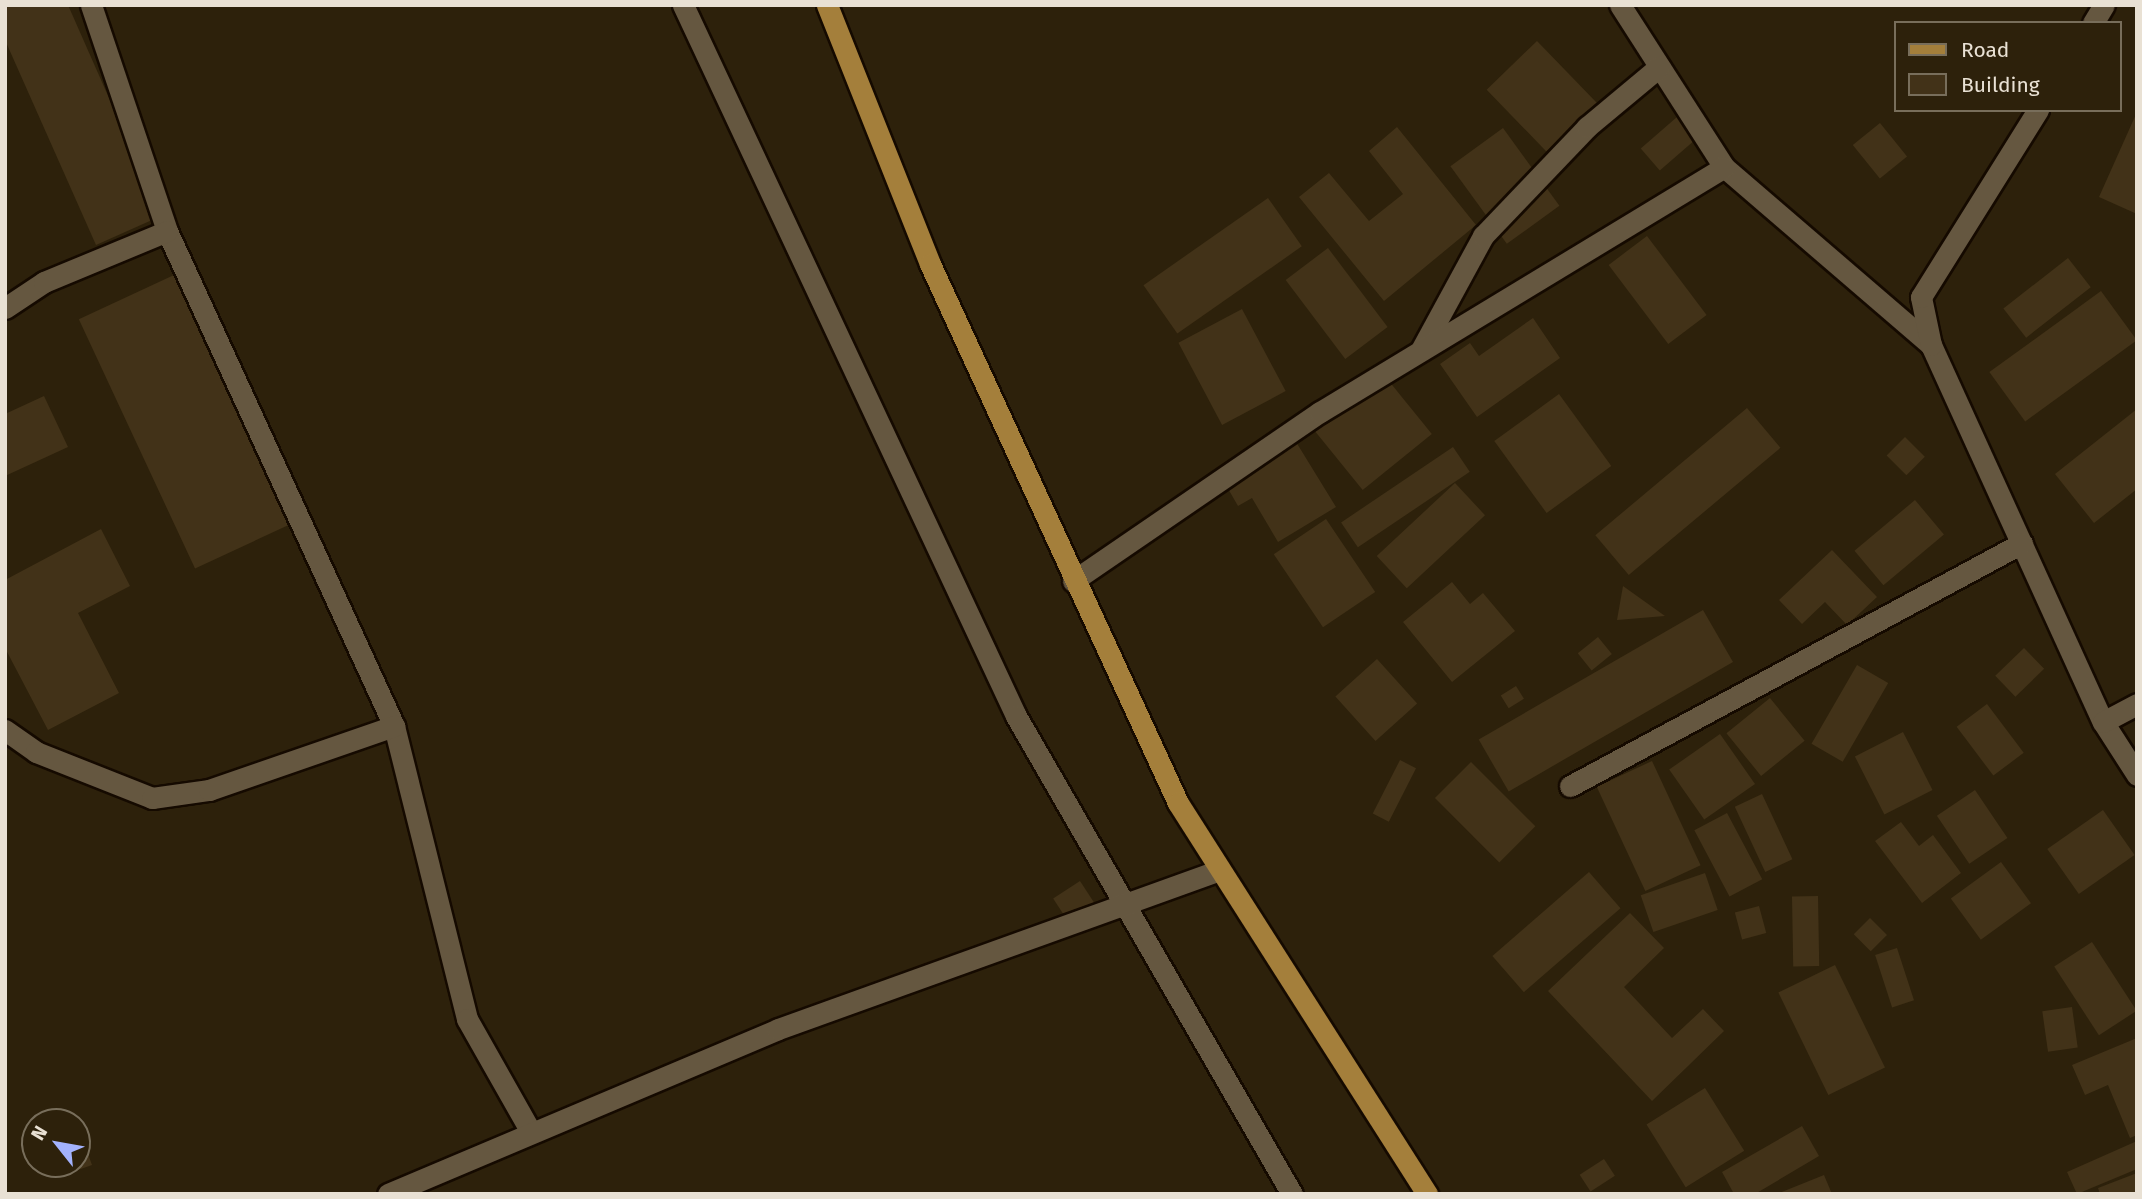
<!DOCTYPE html>
<html>
<head>
<meta charset="utf-8">
<style>
  body { margin:0 }
  #map { position:relative; width:2142px; height:1199px; overflow:hidden; background:#2d210b; font-family:"Fira Sans",sans-serif }
  div>[style] { position:absolute }
  .building>* { inset:0; background:#423218; transform-origin:0 0 }
  .roads { filter:drop-shadow(2px 0 #150a00) drop-shadow(-2px 0 #150a00) drop-shadow(0 2px #150a00) drop-shadow(0 -2px #150a00) }
  .minor>* { height:21px; margin:-10.5px; padding:0 10.5px; transform-origin:10.5px; border-radius:10.5px; background:#655740 }
  .major>* { height:21px; margin:-10.5px; padding:0 10.5px; transform-origin:10.5px; border-radius:10.5px; background:#a47f3b }
  span { translate:-50% -50%; white-space:nowrap; text-align:center; line-height:1.15; -webkit-text-stroke:6px #2d210b; paint-order:stroke }
  .frame { position:absolute; inset:0; border:7px solid #e9e1d4; pointer-events:none }
  .legend { position:absolute; left:1894px; top:21px; width:228px; height:91px; box-sizing:border-box; background:#2d210b; border:2px solid #786e5b; margin:0; padding:9px 12px; list-style:none; font-size:21px; color:#e9e1d4 }
  .legend li { display:flex; align-items:center; gap:14px; height:35px }
  .legend b { width:35px; border:2px solid #786e5b }
  .north { position:absolute; left:21px; top:1108px; width:70px; height:70px; box-sizing:border-box; background:#2d210b; border:2px solid #786e5b; border-radius:50%; rotate:301deg; font-size:19px; font-weight:700; line-height:28px; text-align:center; color:#e9e1d4 }
  .north::after { content:''; display:block; margin:auto; width:24px; height:32px; background:#a3b2fd; clip-path:polygon(50% 0,100% 100%,50% 72%,0 100%) }
</style>
</head>
<body>
<div id="map">
  <div class="building">
    <div style="clip-path:polygon(5px 5px,68px 5px,161px 216px,96px 245px,5px 40px)"></div>
    <div style="left:1537px;top:41px;width:86px;height:70px;rotate:46deg"></div>
    <div style="clip-path:polygon(2137px 112px,2137px 214px,2099px 197px)"></div>
    <div style="left:1677px;top:117px;width:29px;height:48px;rotate:49deg"></div>
    <div style="left:1880px;top:123px;width:43px;height:35px;rotate:51deg"></div>
    <div style="clip-path:polygon(1397px 127px,1476px 225px,1384px 301px,1299px 197px,1329px 173px,1369px 221px,1403px 194px,1369px 151px)"></div>
    <div style="left:1503px;top:128px;width:96px;height:65px;rotate:54deg"></div>
    <div style="left:1268px;top:198px;width:59px;height:152px;rotate:55deg"></div>
    <div style="left:1647px;top:236px;width:99px;height:48px;rotate:53deg"></div>
    <div style="left:1328px;top:248px;width:99px;height:53px;rotate:53deg"></div>
    <div style="left:2068px;top:258px;width:37px;height:82px;rotate:52deg"></div>
    <div style="left:174px;top:275px;width:275px;height:105px;rotate:65deg"></div>
    <div style="left:2101px;top:291px;width:61px;height:138px;rotate:54deg"></div>
    <div style="left:1242px;top:309px;width:93px;height:72px;rotate:62deg"></div>
    <div style="clip-path:polygon(1533px 318px,1560px 358px,1477px 417px,1440px 364px,1470px 343px,1479px 356px)"></div>
    <div style="left:1384px;top:375px;width:76px;height:89px;rotate:51deg"></div>
    <div style="left:1559px;top:394px;width:89px;height:80px;rotate:54deg"></div>
    <div style="clip-path:polygon(44px 396px,68px 447px,5px 476px,5px 414px)"></div>
    <div style="left:1747px;top:408px;width:52px;height:198px;rotate:50deg"></div>
    <div style="clip-path:polygon(2137px 409px,2137px 489px,2094px 523px,2055px 474px)"></div>
    <div style="clip-path:polygon(1293px 437px,1336px 507px,1278px 542px,1252px 498px,1238px 506px,1223px 480px)"></div>
    <div style="left:1905px;top:437px;width:28px;height:26px;rotate:45deg"></div>
    <div style="left:1453px;top:447px;width:30px;height:135px;rotate:56deg"></div>
    <div style="left:1455px;top:483px;width:44px;height:107px;rotate:47deg"></div>
    <div style="left:1915px;top:500px;width:45px;height:79px;rotate:50deg"></div>
    <div style="left:1326px;top:519px;width:88px;height:63px;rotate:56deg"></div>
    <div style="clip-path:polygon(101px 529px,130px 586px,78px 613px,119px 693px,48px 730px,5px 648px,5px 580px)"></div>
    <div style="clip-path:polygon(1832px 550px,1877px 597px,1847px 625px,1825px 602px,1802px 624px,1779px 600px)"></div>
    <div style="clip-path:polygon(1452px 582px,1470px 604px,1483px 593px,1515px 631px,1452px 682px,1403px 622px)"></div>
    <div style="clip-path:polygon(1623px 586px,1665px 616px,1617px 620px)"></div>
    <div style="left:1703px;top:610px;width:60px;height:259px;rotate:60deg"></div>
    <div style="left:1598px;top:637px;width:22px;height:26px;rotate:51deg"></div>
    <div style="left:2024px;top:648px;width:29px;height:40px;rotate:46deg"></div>
    <div style="left:1377px;top:659px;width:60px;height:56px;rotate:48deg"></div>
    <div style="left:1857px;top:665px;width:36px;height:91px;rotate:30deg"></div>
    <div style="left:1516px;top:686px;width:15px;height:18px;rotate:58deg"></div>
    <div style="left:1770px;top:698px;width:55px;height:56px;rotate:51deg"></div>
    <div style="left:1987px;top:704px;width:61px;height:38px;rotate:53deg"></div>
    <div style="left:1903px;top:732px;width:65px;height:54px;rotate:63deg"></div>
    <div style="left:1720px;top:734px;width:61px;height:62px;rotate:55deg"></div>
    <div style="left:1400px;top:760px;width:18px;height:60px;rotate:27deg"></div>
    <div style="left:1652px;top:761px;width:115px;height:61px;rotate:65deg"></div>
    <div style="left:1471px;top:762px;width:91px;height:51px;rotate:45deg"></div>
    <div style="left:1975px;top:790px;width:58px;height:46px;rotate:56deg"></div>
    <div style="left:1762px;top:794px;width:72px;height:30px;rotate:65deg"></div>
    <div style="left:2103px;top:810px;width:55px;height:68px;rotate:55deg"></div>
    <div style="left:1727px;top:813px;width:75px;height:37px;rotate:62deg"></div>
    <div style="clip-path:polygon(1901px 822px,1919px 846px,1933px 835px,1961px 873px,1922px 903px,1875px 841px)"></div>
    <div style="left:2001px;top:862px;width:51px;height:62px;rotate:54deg"></div>
    <div style="left:1589px;top:872px;width:48px;height:128px;rotate:49deg"></div>
    <div style="left:1705px;top:873px;width:39px;height:68px;rotate:71deg"></div>
    <div style="left:1080px;top:881px;width:38px;height:32px;rotate:57deg"></div>
    <div style="left:1818px;top:896px;width:70px;height:26px;rotate:89deg"></div>
    <div style="left:1759px;top:906px;width:28px;height:25px;rotate:75deg"></div>
    <div style="clip-path:polygon(1630px 913px,1664px 948px,1624px 987px,1672px 1038px,1703px 1009px,1724px 1031px,1652px 1101px,1548px 991px)"></div>
    <div style="left:1870px;top:918px;width:24px;height:23px;rotate:45deg"></div>
    <div style="left:2092px;top:942px;width:82px;height:45px;rotate:57deg"></div>
    <div style="left:1897px;top:948px;width:55px;height:23px;rotate:72deg"></div>
    <div style="left:1835px;top:965px;width:114px;height:63px;rotate:64deg"></div>
    <div style="left:2072px;top:1007px;width:41px;height:30px;rotate:82deg"></div>
    <div style="clip-path:polygon(2137px 1038px,2137px 1135px,2130px 1138px,2108px 1085px,2085px 1095px,2072px 1065px)"></div>
    <div style="left:1705px;top:1088px;width:74px;height:69px;rotate:58deg"></div>
    <div style="clip-path:polygon(77px 1123px,92px 1165px,61px 1176px,57px 1164px,77px 1164px)"></div>
    <div style="clip-path:polygon(1802px 1126px,1819px 1156px,1755px 1194px,1734px 1194px,1722px 1172px)"></div>
    <div style="clip-path:polygon(2137px 1141px,2137px 1169px,2077px 1194px,2067px 1172px)"></div>
    <div style="left:1604px;top:1159px;width:20px;height:29px;rotate:57deg"></div>
    <div style="clip-path:polygon(2137px 1173px,2137px 1194px,2100px 1194px,2098px 1188px)"></div>
    <div style="clip-path:polygon(1824px 1175px,1832px 1194px,1777px 1194px)"></div>
  </div>
  <div class="roads">
    <div class="minor">
      <div style="left:91px;top:5px;width:238px;rotate:71.4deg"></div>
      <div style="left:167px;top:231px;width:545px;rotate:65.36deg"></div>
      <div style="left:394px;top:726px;width:302px;rotate:76deg"></div>
      <div style="left:467px;top:1019px;width:130px;rotate:60.5deg"></div>
      <div style="left:683px;top:5px;width:785px;rotate:64.9deg"></div>
      <div style="left:1016px;top:716px;width:552px;rotate:60deg"></div>
      <div style="left:1620px;top:5px;width:193px;rotate:57.3deg"></div>
      <div style="left:1724px;top:167px;width:273px;rotate:40.7deg"></div>
      <div style="left:1931px;top:345px;width:414px;rotate:65.5deg"></div>
      <div style="left:2103px;top:722px;width:63px;rotate:57.3deg"></div>
      <div style="left:2093px;top:23px;width:21px;rotate:-59deg"></div>
      <div style="left:5px;top:308px;width:47px;rotate:-33.7deg"></div>
      <div style="left:44px;top:282px;width:133px;rotate:-22.5deg"></div>
      <div style="left:1931px;top:345px;width:49px;rotate:-101.8deg"></div>
      <div style="left:1921px;top:297px;width:221px;rotate:-58deg"></div>
      <div style="left:1422px;top:348px;width:128px;rotate:-61.4deg"></div>
      <div style="left:1483px;top:236px;width:151px;rotate:-46.3deg"></div>
      <div style="left:1587px;top:127px;width:94px;rotate:-39.8deg"></div>
      <div style="left:1073px;top:581px;width:299px;rotate:-34.4deg"></div>
      <div style="left:1320px;top:412px;width:472px;rotate:-31.2deg"></div>
      <div style="left:2103px;top:722px;width:38px;rotate:-28deg"></div>
      <div style="left:5px;top:730px;width:38px;rotate:35deg"></div>
      <div style="left:36px;top:752px;width:125px;rotate:21.6deg"></div>
      <div style="left:152px;top:798px;width:58px;rotate:-8deg"></div>
      <div style="left:209px;top:790px;width:196px;rotate:-19.1deg"></div>
      <div style="left:1570px;top:786px;width:513px;rotate:-28.26deg"></div>
      <div style="left:388px;top:1194px;width:423px;rotate:-22.9deg"></div>
      <div style="left:778px;top:1029px;width:466px;rotate:-19.8deg"></div>
    </div>
    <div class="major">
      <div style="left:827px;top:5px;width:279px;rotate:68.3deg"></div>
      <div style="left:930px;top:264px;width:593px;rotate:65.29deg"></div>
      <div style="left:1178px;top:803px;width:464px;rotate:57.5deg"></div>
    </div>
  </div>
  <div class="frame"></div>
  <ul class="legend">
  <li><b style="height:9px;background:#a47f3b"></b>Road</li>
  <li><b style="height:19px;background:#423218"></b>Building</li>
  </ul>
  <div class="north">N</div>
</div>
</body>
</html>
